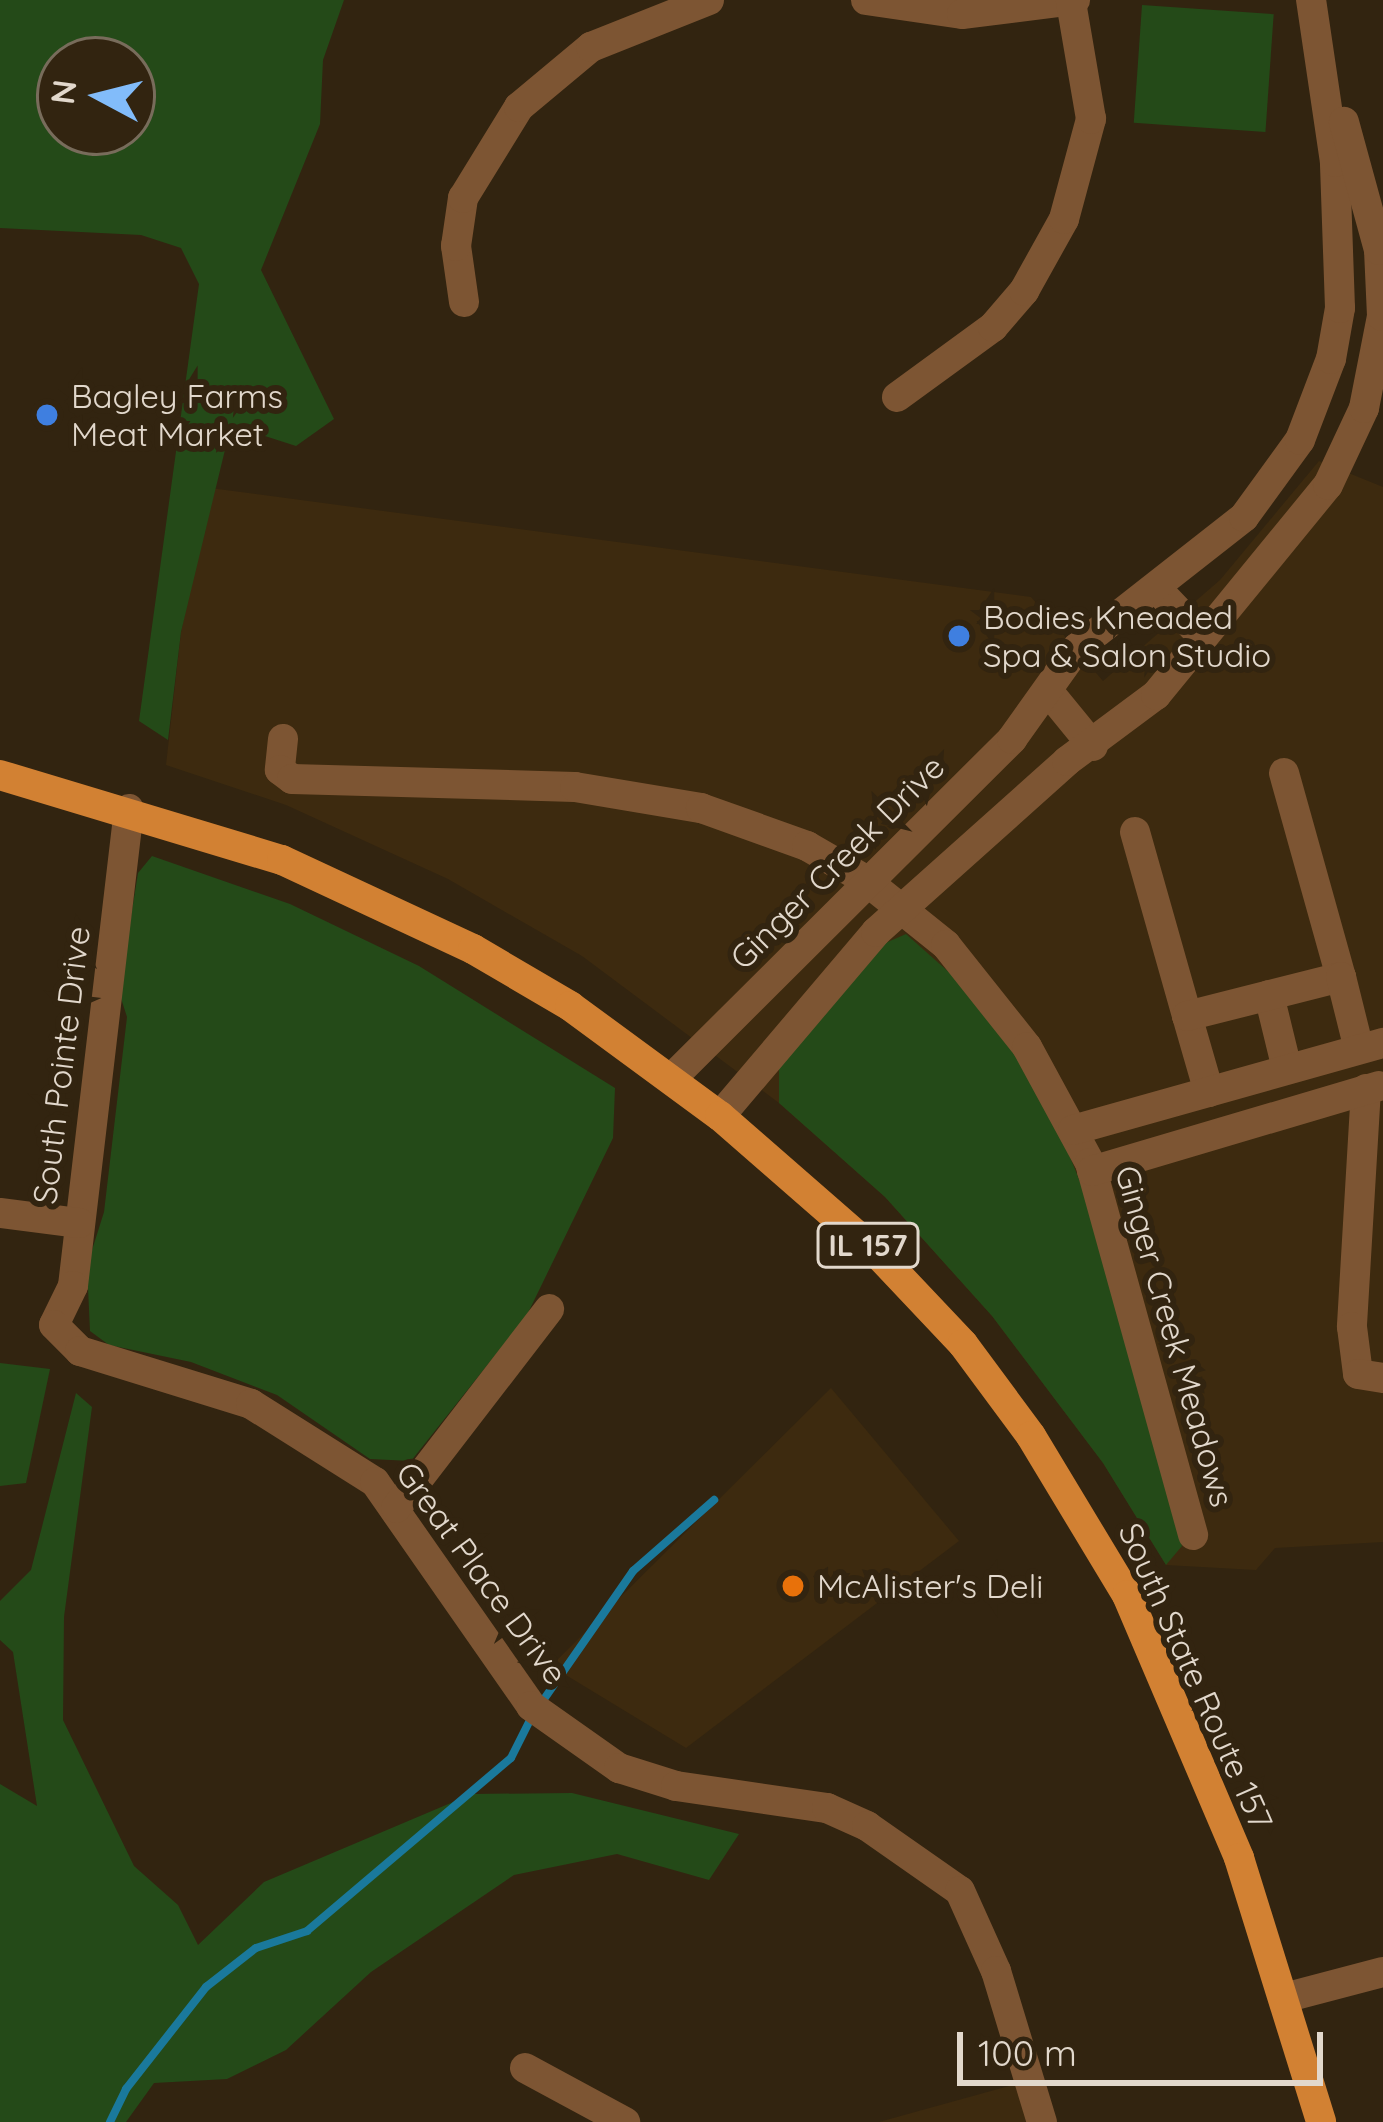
<!DOCTYPE html>
<html>
<head>
<meta charset="utf-8">
<style>
  body { margin:0 }
  #map { position:relative; width:1383px; height:2122px; overflow:hidden; background:#322410; font-family:Quicksand,sans-serif }
  div>[style] { position:absolute }
  .built>* { inset:0; background:#3d2a0f }
  .green>* { inset:0; background:#244a18; transform-origin:0 0 }
  .stream>* { height:8px; margin:-4px; padding:0 4px; transform-origin:4px; border-radius:4px; background:#1a799c }
  .minor>* { height:30px; margin:-15px; padding:0 15px; transform-origin:15px; border-radius:15px; background:#7d5533 }
  .major>* { height:30px; margin:-15px; padding:0 15px; transform-origin:15px; border-radius:15px; background:#d28133 }
  .dots>* { width:33px; height:33px; translate:-50% -50%; box-sizing:border-box; border:6px solid #322410; border-radius:50% }
  span { translate:-50% -50%; white-space:nowrap; text-align:center; line-height:1.15; -webkit-text-stroke:12px #322410; paint-order:stroke }
  .shield-label span { padding:3px 9px; background:#322410; border:3px solid; border-radius:9px; -webkit-text-stroke-width:0 }
  .shield-label { font-size:30px; color:#e2d8cc; font-weight:700 }
  .poi-label { font-size:33px; color:#e2d8cc }
  .left { translate:0 -50%; text-align:left }
  .street-label { font-size:33px; color:#e2d8cc }
  .north { position:absolute; left:36px; top:36px; width:120px; height:120px; box-sizing:border-box; background:#322410; border:3px solid #786c5b; border-radius:50%; rotate:277deg; font-size:33px; font-weight:700; line-height:48px; text-align:center; color:#e2d8cc }
  .north::after { content:''; display:block; margin:auto; width:42px; height:54px; background:#82bcfa; clip-path:polygon(50% 0,100% 100%,50% 72%,0 100%) }
  .scale { position:absolute; left:957px; top:2032px; width:366px; height:54px; box-sizing:border-box; border:6px solid #e2d8cc; border-top:0; padding-left:15px; font-size:36px; line-height:42px; white-space:nowrap; color:#e2d8cc; -webkit-text-stroke:9px #322410; paint-order:stroke }
</style>
</head>
<body>
<div id="map">
  <div class="built">
    <div style="clip-path:polygon(1319px 461px,1383px 487px,1383px 1542px,1275px 1548px,1256px 1570px,1166px 1565px,1103px 1463px,992px 1316px,885px 1197px,779px 1103px,582px 956px,448px 879px,286px 805px,166px 765px,181px 632px,210px 488px,1031px 597px,1103px 681px,1220px 580px)"></div>
    <div style="clip-path:polygon(831px 1388px,959px 1541px,686px 1748px,551px 1666px)"></div>
    <div style="clip-path:polygon(1020px 2083px,1031px 2122px,879px 2122px)"></div>
  </div>
  <div class="green">
    <div style="clip-path:polygon(evenodd,0 0,344px 0,323px 60px,320px 124px,261px 270px,334px 419px,296px 446px,231px 425px,181px 632px,168px 740px,139px 721px,199px 284px,181px 248px,141px 235px,0 228px,0 0,60px 60px,132px 60px,132px 132px,60px 132px,60px 60px)"></div>
    <div style="left:1142px;top:5px;width:132px;height:118px;rotate:4deg"></div>
    <div style="clip-path:polygon(152px 856px,290px 904px,419px 966px,615px 1088px,613px 1138px,527px 1315px,411px 1461px,370px 1459px,277px 1395px,191px 1362px,109px 1345px,90px 1331px,87px 1266px,104px 1212px,127px 1017px,119px 992px,138px 873px)"></div>
    <div style="clip-path:polygon(906px 934px,969px 990px,1014px 1045px,1051px 1110px,1085px 1194px,1182px 1546px,1166px 1565px,1103px 1463px,992px 1316px,885px 1197px,779px 1103px,779px 1064px,883px 944px)"></div>
    <div style="clip-path:polygon(0 1363px,50px 1369px,26px 1483px,0 1486px)"></div>
    <div style="clip-path:polygon(76px 1393px,92px 1407px,64px 1617px,63px 1720px,134px 1866px,178px 1905px,198px 1945px,264px 1882px,472px 1794px,572px 1793px,739px 1834px,709px 1880px,617px 1854px,514px 1875px,371px 1972px,286px 2050px,227px 2079px,154px 2083px,126px 2122px,0 2122px,0 1784px,37px 1806px,13px 1652px,0 1640px,0 1601px,31px 1570px)"></div>
  </div>
  <div class="stream">
    <div style="left:542px;top:1702px;width:160px;rotate:-55.2deg"></div>
    <div style="left:633px;top:1571px;width:108px;rotate:-41.2deg"></div>
    <div style="left:110px;top:2122px;width:37px;rotate:-64deg"></div>
    <div style="left:126px;top:2089px;width:130px;rotate:-51.9deg"></div>
    <div style="left:206px;top:1987px;width:63px;rotate:-38deg"></div>
    <div style="left:256px;top:1948px;width:54px;rotate:-18.4deg"></div>
    <div style="left:307px;top:1931px;width:267px;rotate:-40.3deg"></div>
    <div style="left:511px;top:1758px;width:49px;rotate:-63.4deg"></div>
  </div>
  <div class="minor">
    <div style="left:866px;top:0;width:97px;rotate:8.3deg"></div>
    <div style="left:962px;top:14px;width:114px;rotate:-7.1deg"></div>
    <div style="left:464px;top:302px;width:57px;rotate:-98.1deg"></div>
    <div style="left:456px;top:246px;width:49px;rotate:-81.7deg"></div>
    <div style="left:463px;top:198px;width:107px;rotate:-58.4deg"></div>
    <div style="left:519px;top:107px;width:94px;rotate:-39.8deg"></div>
    <div style="left:591px;top:47px;width:127px;rotate:-21.7deg"></div>
    <div style="left:897px;top:397px;width:119px;rotate:-36.1deg"></div>
    <div style="left:993px;top:327px;width:48px;rotate:-49.3deg"></div>
    <div style="left:1024px;top:291px;width:82px;rotate:-60.9deg"></div>
    <div style="left:1064px;top:219px;width:104px;rotate:-74.9deg"></div>
    <div style="left:1091px;top:119px;width:119px;rotate:-99.7deg"></div>
    <div style="left:1158px;top:590px;width:64px;rotate:46.3deg"></div>
    <div style="left:1048px;top:691px;width:71px;rotate:50.7deg"></div>
    <div style="left:283px;top:739px;width:31px;rotate:96deg"></div>
    <div style="left:280px;top:770px;width:15px;rotate:37deg"></div>
    <div style="left:292px;top:779px;width:283px;rotate:1.6deg"></div>
    <div style="left:575px;top:787px;width:128px;rotate:9.5deg"></div>
    <div style="left:701px;top:808px;width:113px;rotate:19.7deg"></div>
    <div style="left:807px;top:846px;width:66px;rotate:30.1deg"></div>
    <div style="left:864px;top:879px;width:105px;rotate:38.8deg"></div>
    <div style="left:946px;top:945px;width:130px;rotate:51.5deg"></div>
    <div style="left:1027px;top:1047px;width:132px;rotate:61.5deg"></div>
    <div style="left:1090px;top:1163px;width:386px;rotate:74.5deg"></div>
    <div style="left:1284px;top:773px;width:212px;rotate:74.4deg"></div>
    <div style="left:129px;top:809px;width:480px;rotate:96.7deg"></div>
    <div style="left:73px;top:1286px;width:43px;rotate:116deg"></div>
    <div style="left:54px;top:1325px;width:37px;rotate:45deg"></div>
    <div style="left:80px;top:1351px;width:179px;rotate:17.2deg"></div>
    <div style="left:251px;top:1404px;width:146px;rotate:32.2deg"></div>
    <div style="left:375px;top:1482px;width:273px;rotate:55.1deg"></div>
    <div style="left:531px;top:1706px;width:108px;rotate:35.2deg"></div>
    <div style="left:619px;top:1768px;width:60px;rotate:17.5deg"></div>
    <div style="left:676px;top:1786px;width:153px;rotate:8.3deg"></div>
    <div style="left:827px;top:1808px;width:44px;rotate:24.2deg"></div>
    <div style="left:867px;top:1826px;width:113px;rotate:35deg"></div>
    <div style="left:960px;top:1891px;width:88px;rotate:65.8deg"></div>
    <div style="left:996px;top:1971px;width:158px;rotate:73.1deg"></div>
    <div style="left:1135px;top:832px;width:191px;rotate:74.2deg"></div>
    <div style="left:1269px;top:995px;width:76px;rotate:76.3deg"></div>
    <div style="left:671px;top:1079px;width:482px;rotate:-44.9deg"></div>
    <div style="left:1012px;top:739px;width:112px;rotate:-54.5deg"></div>
    <div style="left:1077px;top:648px;width:212px;rotate:-38.1deg"></div>
    <div style="left:1244px;top:517px;width:95px;rotate:-54deg"></div>
    <div style="left:1300px;top:440px;width:87px;rotate:-69.1deg"></div>
    <div style="left:1331px;top:359px;width:52px;rotate:-80deg"></div>
    <div style="left:1340px;top:308px;width:146px;rotate:-92deg"></div>
    <div style="left:1335px;top:162px;width:164px;rotate:-98.4deg"></div>
    <div style="left:1366px;top:1089px;width:238px;rotate:93.4deg"></div>
    <div style="left:1352px;top:1327px;width:47px;rotate:82.7deg"></div>
    <div style="left:1358px;top:1374px;width:25px;rotate:9deg"></div>
    <div style="left:1209px;top:1092px;width:79px;rotate:-106.1deg"></div>
    <div style="left:1187px;top:1016px;width:159px;rotate:-14.2deg"></div>
    <div style="left:1341px;top:977px;width:74px;rotate:76deg"></div>
    <div style="left:720px;top:1116px;width:241px;rotate:-49.7deg"></div>
    <div style="left:876px;top:932px;width:256px;rotate:-41.8deg"></div>
    <div style="left:1067px;top:761px;width:111px;rotate:-36.6deg"></div>
    <div style="left:1156px;top:695px;width:271px;rotate:-50.7deg"></div>
    <div style="left:1328px;top:485px;width:85px;rotate:-64.9deg"></div>
    <div style="left:1364px;top:408px;width:94px;rotate:-78.9deg"></div>
    <div style="left:1382px;top:316px;width:66px;rotate:-92.6deg"></div>
    <div style="left:1379px;top:250px;width:133px;rotate:-105.3deg"></div>
    <div style="left:1073px;top:1130px;width:322px;rotate:-15.7deg"></div>
    <div style="left:1092px;top:1171px;width:299px;rotate:-16.5deg"></div>
    <div style="left:0;top:1213px;width:80px;rotate:7.2deg"></div>
    <div style="left:396px;top:1508px;width:251px;rotate:-52.4deg"></div>
    <div style="left:1284px;top:1998px;width:102px;rotate:-14.7deg"></div>
    <div style="left:525px;top:2068px;width:114px;rotate:28.4deg"></div>
  </div>
  <div class="major">
    <div style="left:0;top:775px;width:295px;rotate:16.8deg"></div>
    <div style="left:282px;top:860px;width:211px;rotate:25deg"></div>
    <div style="left:473px;top:949px;width:113px;rotate:30.4deg"></div>
    <div style="left:570px;top:1006px;width:186px;rotate:36.3deg"></div>
    <div style="left:720px;top:1116px;width:208px;rotate:41.1deg"></div>
    <div style="left:877px;top:1253px;width:125px;rotate:46.6deg"></div>
    <div style="left:963px;top:1344px;width:114px;rotate:53.5deg"></div>
    <div style="left:1031px;top:1436px;width:186px;rotate:58.9deg"></div>
    <div style="left:1127px;top:1595px;width:286px;rotate:66.9deg"></div>
    <div style="left:1239px;top:1858px;width:276px;rotate:72.7deg"></div>
  </div>
  <div class="dots">
    <div style="left:47px;top:415px;background:#3f7fe0"></div>
    <div style="left:959px;top:636px;background:#3f7fe0"></div>
    <div style="left:793px;top:1586px;background:#e8710a"></div>
  </div>
  <div class="shield-label">
    <span style="left:868px;top:1245px">IL 157</span>
  </div>
  <div class="poi-label">
    <span class="left" style="left:71px;top:415px">Bagley Farms<br>Meat Market</span>
    <span class="left" style="left:983px;top:636px">Bodies Kneaded<br>Spa &amp; Salon Studio</span>
    <span class="left" style="left:817px;top:1586px">McAlister's Deli</span>
  </div>
  <div class="street-label">
    <span style="left:837px;top:862px;rotate:-45deg">Ginger Creek Drive</span>
    <span style="left:61px;top:1065px;rotate:-83deg">South Pointe Drive</span>
    <span style="left:1175px;top:1336px;rotate:74deg">Ginger Creek Meadows</span>
    <span style="left:482px;top:1573px;rotate:54deg">Great Place Drive</span>
    <span style="left:1196px;top:1676px;rotate:66deg">South State Route 157</span>
  </div>
  <div class="north">N</div>
  <div class="scale">100 m</div>
</div>
</body>
</html>
